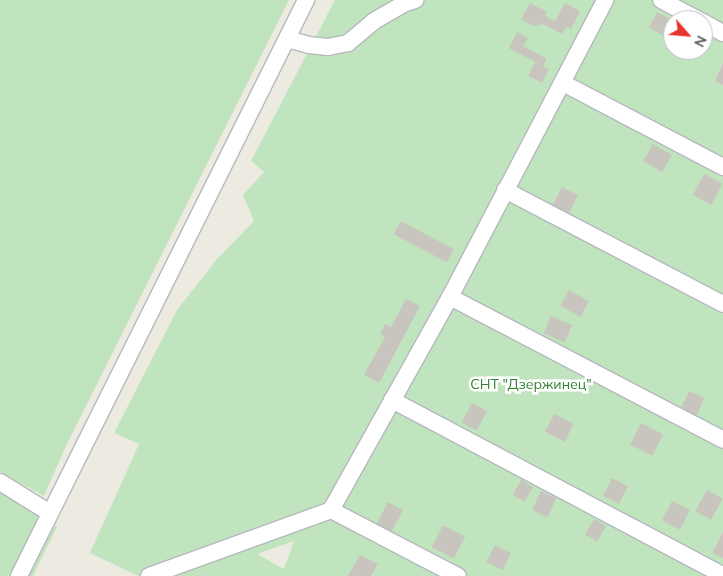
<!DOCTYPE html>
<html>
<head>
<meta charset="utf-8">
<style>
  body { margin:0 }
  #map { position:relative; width:723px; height:576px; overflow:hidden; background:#edeae2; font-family:Mulish,sans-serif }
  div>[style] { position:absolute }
  .green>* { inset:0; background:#c0e5be }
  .building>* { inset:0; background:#c8c5bf; transform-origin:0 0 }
  .roads { filter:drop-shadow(1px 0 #b5b8bd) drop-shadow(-1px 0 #b5b8bd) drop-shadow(0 1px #b5b8bd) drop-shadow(0 -1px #b5b8bd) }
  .minor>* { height:16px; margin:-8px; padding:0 8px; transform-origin:8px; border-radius:8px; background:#fff }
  span { translate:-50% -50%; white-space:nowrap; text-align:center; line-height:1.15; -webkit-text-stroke:5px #fff; paint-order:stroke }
  .park-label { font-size:14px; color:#348134 }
  .north { position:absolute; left:663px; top:10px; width:50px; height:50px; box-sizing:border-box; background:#fff; border:1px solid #bdbfc1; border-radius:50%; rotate:117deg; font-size:14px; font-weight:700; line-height:20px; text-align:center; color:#5b5f63 }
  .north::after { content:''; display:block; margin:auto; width:18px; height:22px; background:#e8342e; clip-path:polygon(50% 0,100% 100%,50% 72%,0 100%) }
</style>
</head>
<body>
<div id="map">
  <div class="green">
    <div style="clip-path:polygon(0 0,289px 0,65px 448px,44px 496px,0 472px)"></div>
    <div style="clip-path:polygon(evenodd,335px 0,723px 0,723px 576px,138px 576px,90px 553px,139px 444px,114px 433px,177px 310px,217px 259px,254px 221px,243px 195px,264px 172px,251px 161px,335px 0,673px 20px,703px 20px,703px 50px,673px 50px,673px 20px,335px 0,294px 541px,284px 569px,257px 554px,294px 541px)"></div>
    <div style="clip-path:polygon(0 491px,57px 527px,33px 576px,0 576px)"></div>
  </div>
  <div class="building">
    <div style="clip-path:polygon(530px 3px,547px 12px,545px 16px,555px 21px,565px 3px,580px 11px,571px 29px,566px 27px,562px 34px,541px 23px,539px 26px,536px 24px,535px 27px,521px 20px)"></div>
    <div style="left:657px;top:12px;width:16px;height:18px;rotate:27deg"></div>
    <div style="clip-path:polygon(517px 32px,528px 38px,523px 46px,547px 59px,543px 66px,549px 69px,542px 83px,528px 76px,535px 62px,509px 48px)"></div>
    <div style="clip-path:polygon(674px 50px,697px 50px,693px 59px)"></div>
    <div style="clip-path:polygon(723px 63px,723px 85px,715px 81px)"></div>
    <div style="left:653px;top:144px;width:22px;height:20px;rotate:30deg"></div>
    <div style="left:704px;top:174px;width:21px;height:24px;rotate:28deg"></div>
    <div style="left:562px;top:187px;width:18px;height:25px;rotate:27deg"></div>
    <div style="left:401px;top:221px;width:60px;height:15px;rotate:28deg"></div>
    <div style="left:569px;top:290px;width:23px;height:18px;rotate:29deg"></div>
    <div style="clip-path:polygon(406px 299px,420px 306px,379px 383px,364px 375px,385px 337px,380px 334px,385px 324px,391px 327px)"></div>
    <div style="left:551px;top:316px;width:23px;height:19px;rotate:23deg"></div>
    <div style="left:689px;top:391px;width:17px;height:21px;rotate:25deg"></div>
    <div style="left:472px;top:403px;width:17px;height:22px;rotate:28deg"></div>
    <div style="left:554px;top:414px;width:22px;height:20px;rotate:27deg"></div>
    <div style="left:641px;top:423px;width:25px;height:24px;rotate:27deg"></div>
    <div style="left:612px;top:478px;width:18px;height:20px;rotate:27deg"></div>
    <div style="left:521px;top:480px;width:14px;height:17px;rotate:30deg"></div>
    <div style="left:707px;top:490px;width:18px;height:24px;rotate:29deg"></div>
    <div style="left:541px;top:491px;width:17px;height:21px;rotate:25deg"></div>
    <div style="left:672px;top:501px;width:20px;height:22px;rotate:27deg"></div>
    <div style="left:388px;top:502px;width:17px;height:25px;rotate:28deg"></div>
    <div style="left:594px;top:519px;width:14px;height:18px;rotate:30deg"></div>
    <div style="left:443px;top:525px;width:25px;height:25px;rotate:27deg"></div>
    <div style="clip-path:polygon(723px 532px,723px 558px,712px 553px)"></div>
    <div style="left:495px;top:545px;width:18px;height:19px;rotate:27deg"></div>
    <div style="clip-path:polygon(360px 555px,378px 564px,371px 576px,348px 576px)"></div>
  </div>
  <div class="roads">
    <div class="minor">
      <div style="left:661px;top:0;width:43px;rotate:27.8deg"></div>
      <div style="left:703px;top:22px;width:23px;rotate:29deg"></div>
      <div style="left:287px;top:39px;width:23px;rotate:15deg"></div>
      <div style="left:309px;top:45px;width:19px;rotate:6deg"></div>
      <div style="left:328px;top:47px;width:20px;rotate:-11deg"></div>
      <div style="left:348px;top:43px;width:34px;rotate:-40deg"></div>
      <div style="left:374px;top:21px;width:34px;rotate:-30deg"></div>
      <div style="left:403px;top:4px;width:13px;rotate:-18deg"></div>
      <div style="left:563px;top:83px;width:181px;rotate:27.7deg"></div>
      <div style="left:505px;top:190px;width:246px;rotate:27.6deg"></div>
      <div style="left:450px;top:297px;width:308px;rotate:27.6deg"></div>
      <div style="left:392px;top:400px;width:374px;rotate:27.9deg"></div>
      <div style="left:0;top:482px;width:59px;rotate:31.8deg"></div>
      <div style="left:331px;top:510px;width:143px;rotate:27.5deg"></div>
      <div style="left:19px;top:576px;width:644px;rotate:-63.51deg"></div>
      <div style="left:149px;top:576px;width:194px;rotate:-19.9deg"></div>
      <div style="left:331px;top:510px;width:244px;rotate:-60.8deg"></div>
      <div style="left:450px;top:297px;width:335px;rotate:-62.4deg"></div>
    </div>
  </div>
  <div class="park-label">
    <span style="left:531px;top:384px">СНТ "Дзержинец"</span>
  </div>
  <div class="north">N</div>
</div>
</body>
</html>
